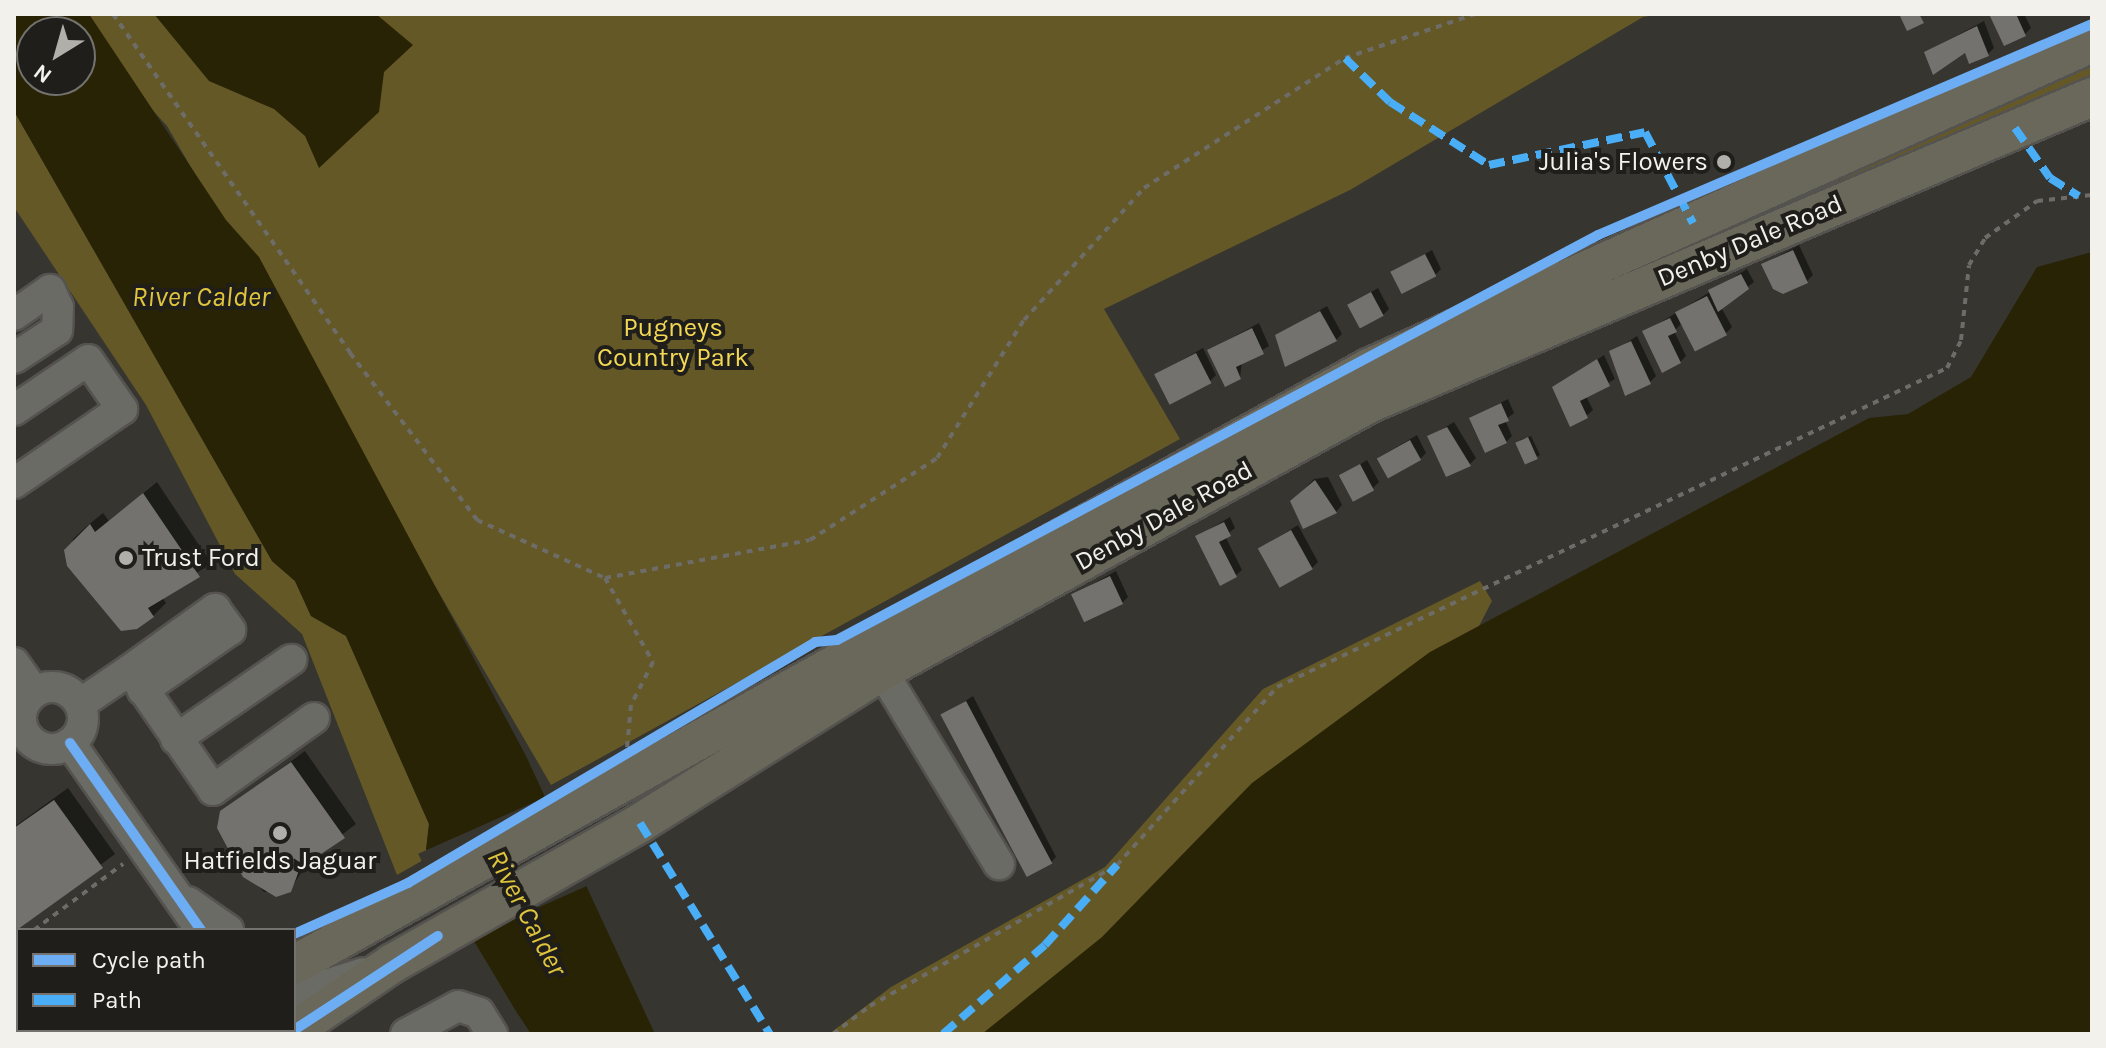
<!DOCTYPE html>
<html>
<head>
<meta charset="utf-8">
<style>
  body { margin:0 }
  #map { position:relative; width:2106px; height:1048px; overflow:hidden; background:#363530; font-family:Karla,sans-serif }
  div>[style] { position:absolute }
  .green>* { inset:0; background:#635826 }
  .water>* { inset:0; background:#292306 }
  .pier>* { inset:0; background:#363530; transform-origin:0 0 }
  .shadow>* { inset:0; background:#0007 }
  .building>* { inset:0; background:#73726e; transform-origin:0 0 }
  .path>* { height:4px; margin-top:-2px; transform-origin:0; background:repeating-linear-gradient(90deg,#6d6c68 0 6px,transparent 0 12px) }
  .roads { filter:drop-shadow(2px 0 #55534f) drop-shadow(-2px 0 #55534f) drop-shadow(0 2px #55534f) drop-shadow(0 -2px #55534f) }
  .minor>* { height:30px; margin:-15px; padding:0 15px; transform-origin:15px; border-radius:15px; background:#6b6b66 }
  .minor>.ring { margin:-15px; padding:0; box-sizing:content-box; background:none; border:30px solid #6b6b66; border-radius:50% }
  .major>* { height:38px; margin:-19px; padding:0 19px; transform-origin:19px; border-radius:19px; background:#6a685b }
  .quiet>* { height:8px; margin-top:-4px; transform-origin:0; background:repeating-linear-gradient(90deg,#49aef6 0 16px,transparent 0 24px) }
  .cycleway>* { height:10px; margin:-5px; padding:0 5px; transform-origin:5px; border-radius:5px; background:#6dadf4 }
  .dots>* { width:22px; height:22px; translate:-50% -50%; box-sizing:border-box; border:4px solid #1f1e1a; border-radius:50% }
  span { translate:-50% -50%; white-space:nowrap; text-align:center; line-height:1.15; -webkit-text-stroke:8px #1f1e1a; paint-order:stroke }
  .poi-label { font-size:26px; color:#f3f1eb }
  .right { translate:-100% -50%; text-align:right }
  .left { translate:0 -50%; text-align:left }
  .street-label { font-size:26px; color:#f3f1eb }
  .park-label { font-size:26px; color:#f2d854 }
  .water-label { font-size:28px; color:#dfc43c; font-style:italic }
  .frame { position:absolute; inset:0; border:16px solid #f3f1eb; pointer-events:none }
  .legend { position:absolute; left:16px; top:928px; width:280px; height:104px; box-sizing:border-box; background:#1f1e1a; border:2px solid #74726e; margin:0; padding:10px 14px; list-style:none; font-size:24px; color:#f3f1eb }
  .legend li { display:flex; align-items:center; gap:16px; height:40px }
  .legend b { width:40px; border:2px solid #74726e }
  .north { position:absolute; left:16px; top:16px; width:80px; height:80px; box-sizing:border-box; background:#1f1e1a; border:2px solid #74726e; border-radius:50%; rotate:217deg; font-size:22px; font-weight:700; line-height:32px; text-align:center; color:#f3f1eb }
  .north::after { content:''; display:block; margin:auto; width:28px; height:36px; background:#b1afaa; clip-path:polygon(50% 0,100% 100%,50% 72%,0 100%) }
</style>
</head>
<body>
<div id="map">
  <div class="green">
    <div style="clip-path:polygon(65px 14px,1663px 14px,1643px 17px,1350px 190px,1104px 309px,1180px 439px,551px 785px,167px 126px)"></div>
    <div style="clip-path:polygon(2092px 59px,2092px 83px,1722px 226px)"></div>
    <div style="clip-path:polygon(14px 111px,272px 561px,295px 581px,311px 616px,346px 636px,429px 824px,425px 859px,397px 875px,302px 634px,235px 574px,146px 405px,14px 207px)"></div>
    <div style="clip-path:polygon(1480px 581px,1492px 601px,1477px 630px,985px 1034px,829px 1034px,891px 987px,1105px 867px,1263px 689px)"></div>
  </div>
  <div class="water">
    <div style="clip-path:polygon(evenodd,14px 14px,89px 14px,226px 220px,259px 257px,526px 756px,655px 1034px,531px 1034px,514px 1008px,425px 859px,429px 824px,346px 636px,311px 616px,295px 581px,272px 561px,14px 111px,14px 14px,32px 32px,80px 32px,80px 80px,32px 80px,32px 32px)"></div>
    <div style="clip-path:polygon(154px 14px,376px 14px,413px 45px,384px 72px,379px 112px,319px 168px,305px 136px,274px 109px,209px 81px)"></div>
    <div style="clip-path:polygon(2092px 252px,2092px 1034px,982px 1034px,1102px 937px,1252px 783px,1430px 652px,1869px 418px,1908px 414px,1971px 377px,2037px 267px)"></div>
  </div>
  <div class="pier">
    <div style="left:548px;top:796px;width:98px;height:142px;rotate:66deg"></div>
  </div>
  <div class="shadow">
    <div style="clip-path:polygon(1991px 14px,2024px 14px,2031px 28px,2025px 34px)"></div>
    <div style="clip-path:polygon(1984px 21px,1994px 48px,1988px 54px,1926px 52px)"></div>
    <div style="clip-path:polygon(1799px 245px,1813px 275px,1807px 281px,1764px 264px)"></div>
    <div style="clip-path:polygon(1432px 250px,1441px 269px,1435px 275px,1393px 272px)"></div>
    <div style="clip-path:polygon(1747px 269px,1754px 282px,1721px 307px,1732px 327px,1726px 333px,1683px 322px,1674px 331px,1686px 356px,1680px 362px,1645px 332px)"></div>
    <div style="clip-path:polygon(1378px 288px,1389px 309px,1383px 315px,1350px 305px)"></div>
    <div style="clip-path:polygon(1327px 306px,1342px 334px,1336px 340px,1277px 336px)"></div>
    <div style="clip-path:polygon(1259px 323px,1269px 346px,1242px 362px,1240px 378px,1209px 350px)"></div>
    <div style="clip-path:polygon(1637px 336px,1656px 376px,1650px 382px,1612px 352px)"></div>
    <div style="clip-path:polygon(1203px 348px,1216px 375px,1210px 381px,1157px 374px)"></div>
    <div style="clip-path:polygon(1604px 355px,1615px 379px,1586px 396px,1593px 410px,1586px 416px,1554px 388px)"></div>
    <div style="clip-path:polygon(1508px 399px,1514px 413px,1505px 420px,1512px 436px,1506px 442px,1471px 418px)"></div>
    <div style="clip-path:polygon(1454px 422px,1476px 458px,1470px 464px,1429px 437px)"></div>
    <div style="clip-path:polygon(1417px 435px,1426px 453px,1420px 459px,1378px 458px)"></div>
    <div style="clip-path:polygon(1531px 436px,1540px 455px,1526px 462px,1520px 440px)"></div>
    <div style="clip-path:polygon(1367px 460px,1379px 482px,1373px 488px,1342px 476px)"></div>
    <div style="clip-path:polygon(1328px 477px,1342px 505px,1336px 512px,1292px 502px,1314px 479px)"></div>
    <div style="clip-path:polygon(157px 482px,211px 563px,162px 597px,166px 603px,153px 616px,69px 565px,73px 539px,87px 526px,103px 513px,109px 521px)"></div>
    <div style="clip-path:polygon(1230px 517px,1235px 528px,1225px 536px,1242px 570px,1235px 576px,1198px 536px)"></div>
    <div style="clip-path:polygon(1298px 525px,1318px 562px,1312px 568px,1261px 548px)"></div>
    <div style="clip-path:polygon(1116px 571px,1128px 597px,1122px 603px,1073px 595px)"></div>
    <div style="clip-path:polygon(973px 696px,1056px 857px,1050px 863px,943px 715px)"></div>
    <div style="clip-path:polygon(305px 751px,356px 824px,310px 859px,290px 890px,264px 892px,228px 853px,222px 812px)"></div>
    <div style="clip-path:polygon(68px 788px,115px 854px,14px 930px,14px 827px)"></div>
  </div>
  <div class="building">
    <div style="clip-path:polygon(1899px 14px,1919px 14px,1924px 23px,1907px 31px)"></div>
    <div style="clip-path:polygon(1989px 14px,2016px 14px,2026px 36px,2004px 46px)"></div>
    <div style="clip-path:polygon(1977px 26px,1989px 56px,1969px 64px,1965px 53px,1933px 75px,1924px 52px)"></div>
    <div style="clip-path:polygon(1793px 250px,1808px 283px,1783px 294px,1773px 289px,1761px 264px)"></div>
    <div style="left:1425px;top:254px;width:25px;height:39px;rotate:63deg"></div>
    <div style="clip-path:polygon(1741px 274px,1749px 289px,1718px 312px,1708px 290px)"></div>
    <div style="left:1371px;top:292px;width:27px;height:27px;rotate:62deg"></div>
    <div style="left:1707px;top:296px;width:44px;height:36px;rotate:63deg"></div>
    <div style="clip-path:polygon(1320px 311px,1337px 341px,1285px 367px,1275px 335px)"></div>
    <div style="clip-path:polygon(1670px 318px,1677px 332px,1668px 336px,1681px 363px,1662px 373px,1642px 331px)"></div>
    <div style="clip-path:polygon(1252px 328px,1264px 354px,1236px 367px,1241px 379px,1225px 387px,1207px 350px)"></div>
    <div style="clip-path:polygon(1631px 341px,1651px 384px,1625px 396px,1609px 351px)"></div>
    <div style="left:1196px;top:353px;width:34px;height:47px;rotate:63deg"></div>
    <div style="clip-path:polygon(1597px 359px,1610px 386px,1580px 401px,1588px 418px,1570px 427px,1552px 387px)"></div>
    <div style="clip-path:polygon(1501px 403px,1509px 421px,1498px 425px,1507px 443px,1485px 453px,1469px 418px)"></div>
    <div style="clip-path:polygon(1447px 427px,1471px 466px,1446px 477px,1427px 436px)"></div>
    <div style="left:1528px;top:437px;width:24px;height:14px;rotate:66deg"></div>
    <div style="left:1410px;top:440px;width:23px;height:38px;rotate:61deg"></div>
    <div style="left:1360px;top:464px;width:30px;height:24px;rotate:62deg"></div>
    <div style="clip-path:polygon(1315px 480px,1337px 513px,1303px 529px,1290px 501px)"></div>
    <div style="clip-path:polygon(143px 493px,200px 577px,148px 608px,154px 617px,137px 629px,121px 631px,67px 566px,64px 550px,90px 524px,95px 532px)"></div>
    <div style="clip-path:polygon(1224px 522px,1231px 536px,1219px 542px,1237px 577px,1220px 586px,1195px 536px)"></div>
    <div style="left:1291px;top:530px;width:45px;height:38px;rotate:61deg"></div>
    <div style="left:1110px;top:576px;width:31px;height:43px;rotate:65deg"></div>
    <div style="left:966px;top:701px;width:184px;height:29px;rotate:62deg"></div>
    <div style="clip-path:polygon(291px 762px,345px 838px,300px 868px,291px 892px,276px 897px,243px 877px,217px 828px,220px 811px)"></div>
    <div style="clip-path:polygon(54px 800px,103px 868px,14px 932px,14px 828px)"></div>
  </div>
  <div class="path">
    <div style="left:113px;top:14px;width:414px;rotate:55deg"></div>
    <div style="left:350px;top:353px;width:210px;rotate:52.7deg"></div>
    <div style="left:477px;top:520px;width:141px;rotate:24.4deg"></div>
    <div style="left:605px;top:578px;width:97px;rotate:60.3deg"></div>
    <div style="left:653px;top:662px;width:48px;rotate:117.1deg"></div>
    <div style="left:631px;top:705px;width:43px;rotate:95.3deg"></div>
    <div style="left:605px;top:578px;width:208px;rotate:-10.5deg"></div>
    <div style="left:810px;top:540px;width:151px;rotate:-32.8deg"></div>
    <div style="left:937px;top:458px;width:163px;rotate:-57.8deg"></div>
    <div style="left:1024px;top:320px;width:178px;rotate:-47.7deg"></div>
    <div style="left:1144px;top:188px;width:239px;rotate:-32.9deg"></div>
    <div style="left:1345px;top:58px;width:137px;rotate:-18.7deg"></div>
    <div style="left:34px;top:930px;width:111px;rotate:-36.6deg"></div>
    <div style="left:14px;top:945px;width:5px;rotate:-37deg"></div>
    <div style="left:833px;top:1034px;width:46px;rotate:-37.1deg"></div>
    <div style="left:870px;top:1006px;width:284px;rotate:-29.7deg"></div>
    <div style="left:1117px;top:865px;width:239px;rotate:-48deg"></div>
    <div style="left:1277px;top:687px;width:742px;rotate:-25.46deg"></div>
    <div style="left:1947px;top:368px;width:31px;rotate:-63deg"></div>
    <div style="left:1961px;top:340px;width:75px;rotate:-83.9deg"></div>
    <div style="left:1969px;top:265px;width:31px;rotate:-59deg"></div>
    <div style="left:1985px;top:238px;width:64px;rotate:-35.4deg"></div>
    <div style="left:2037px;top:201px;width:55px;rotate:-6.2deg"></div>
  </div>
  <div class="roads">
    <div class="minor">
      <div style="left:14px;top:315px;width:44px;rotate:-34.8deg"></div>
      <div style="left:50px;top:290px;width:19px;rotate:65deg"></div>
      <div style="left:58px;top:307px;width:23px;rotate:92deg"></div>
      <div style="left:57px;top:330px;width:51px;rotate:146.9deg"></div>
      <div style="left:14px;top:410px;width:89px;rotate:-34deg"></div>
      <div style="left:88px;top:360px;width:60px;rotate:55.2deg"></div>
      <div style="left:122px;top:409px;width:131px;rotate:145.6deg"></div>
      <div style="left:14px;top:663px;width:35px;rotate:55deg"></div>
      <div style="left:130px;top:670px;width:105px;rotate:-35.7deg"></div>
      <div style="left:215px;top:609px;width:26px;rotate:54deg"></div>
      <div style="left:230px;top:630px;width:106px;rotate:145.4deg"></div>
      <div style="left:882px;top:671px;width:226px;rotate:58.8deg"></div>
      <div class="ring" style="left:21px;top:687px;width:32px;height:32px"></div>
      <div style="left:80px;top:704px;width:60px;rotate:-34.2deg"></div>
      <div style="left:130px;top:670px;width:146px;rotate:55.3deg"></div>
      <div style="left:213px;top:790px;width:124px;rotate:-35.5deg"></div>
      <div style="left:176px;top:739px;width:140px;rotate:-34.5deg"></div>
      <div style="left:70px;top:743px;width:228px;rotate:55deg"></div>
      <div style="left:188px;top:902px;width:49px;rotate:35deg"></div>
      <div style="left:294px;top:995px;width:73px;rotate:-17.4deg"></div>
      <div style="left:255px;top:1030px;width:4px;rotate:76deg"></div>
      <div style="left:406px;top:1034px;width:59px;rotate:-28.3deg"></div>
      <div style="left:458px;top:1006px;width:22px;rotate:18deg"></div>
      <div style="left:479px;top:1013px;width:25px;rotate:58deg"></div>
    </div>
    <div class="major">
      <div style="left:294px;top:965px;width:1230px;rotate:-29.05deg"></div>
      <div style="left:1369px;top:368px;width:793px;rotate:-24.2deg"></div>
      <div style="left:176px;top:1034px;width:7px;rotate:-34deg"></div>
      <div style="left:288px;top:1034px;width:127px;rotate:-34.1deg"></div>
      <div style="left:393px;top:963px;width:284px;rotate:-29.5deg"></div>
      <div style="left:640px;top:823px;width:286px;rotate:-32.1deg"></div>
      <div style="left:882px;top:671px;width:557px;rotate:-28.77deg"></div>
      <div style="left:1370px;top:403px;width:784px;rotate:-22.97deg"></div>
    </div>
  </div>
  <div class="quiet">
    <div style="left:1345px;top:58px;width:63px;rotate:44.4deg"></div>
    <div style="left:1390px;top:102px;width:117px;rotate:32.5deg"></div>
    <div style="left:1489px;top:165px;width:159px;rotate:-11.9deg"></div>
    <div style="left:1645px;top:132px;width:103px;rotate:62.2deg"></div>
    <div style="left:2015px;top:128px;width:61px;rotate:55deg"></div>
    <div style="left:2050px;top:178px;width:34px;rotate:32deg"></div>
    <div style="left:640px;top:823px;width:248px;rotate:58.4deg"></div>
    <div style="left:943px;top:1034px;width:135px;rotate:-41.1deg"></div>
    <div style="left:1045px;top:945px;width:108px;rotate:-48deg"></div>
  </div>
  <div class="cycleway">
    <div style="left:70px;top:743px;width:228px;rotate:55deg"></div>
    <div style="left:294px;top:934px;width:125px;rotate:-24.1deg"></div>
    <div style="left:408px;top:883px;width:473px;rotate:-30.6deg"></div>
    <div style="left:815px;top:642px;width:22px;rotate:-5deg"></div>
    <div style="left:837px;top:640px;width:862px;rotate:-28.02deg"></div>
    <div style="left:1598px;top:235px;width:537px;rotate:-23.13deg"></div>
    <div style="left:288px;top:1034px;width:179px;rotate:-33.2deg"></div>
  </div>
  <div class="dots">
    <div style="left:1724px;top:162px;background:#b1afaa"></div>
    <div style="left:126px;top:558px;background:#b1afaa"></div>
    <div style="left:280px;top:833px;background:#b1afaa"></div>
  </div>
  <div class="poi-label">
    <span class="right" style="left:1708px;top:162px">Julia's Flowers</span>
    <span class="left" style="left:142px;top:558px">Trust Ford</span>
    <span style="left:280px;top:861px">Hatfields Jaguar</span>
  </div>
  <div class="street-label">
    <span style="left:1750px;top:241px;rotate:-23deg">Denby Dale Road</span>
    <span style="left:1164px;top:516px;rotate:-29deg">Denby Dale Road</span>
  </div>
  <div class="park-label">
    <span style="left:673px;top:343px">Pugneys<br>Country Park</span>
  </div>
  <div class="water-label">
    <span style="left:201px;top:297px">River Calder</span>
    <span style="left:527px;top:913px;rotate:62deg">River Calder</span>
  </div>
  <div class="frame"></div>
  <ul class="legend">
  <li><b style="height:10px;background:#6dadf4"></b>Cycle path</li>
  <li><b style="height:10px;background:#49aef6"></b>Path</li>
  </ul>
  <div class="north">N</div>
</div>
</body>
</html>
